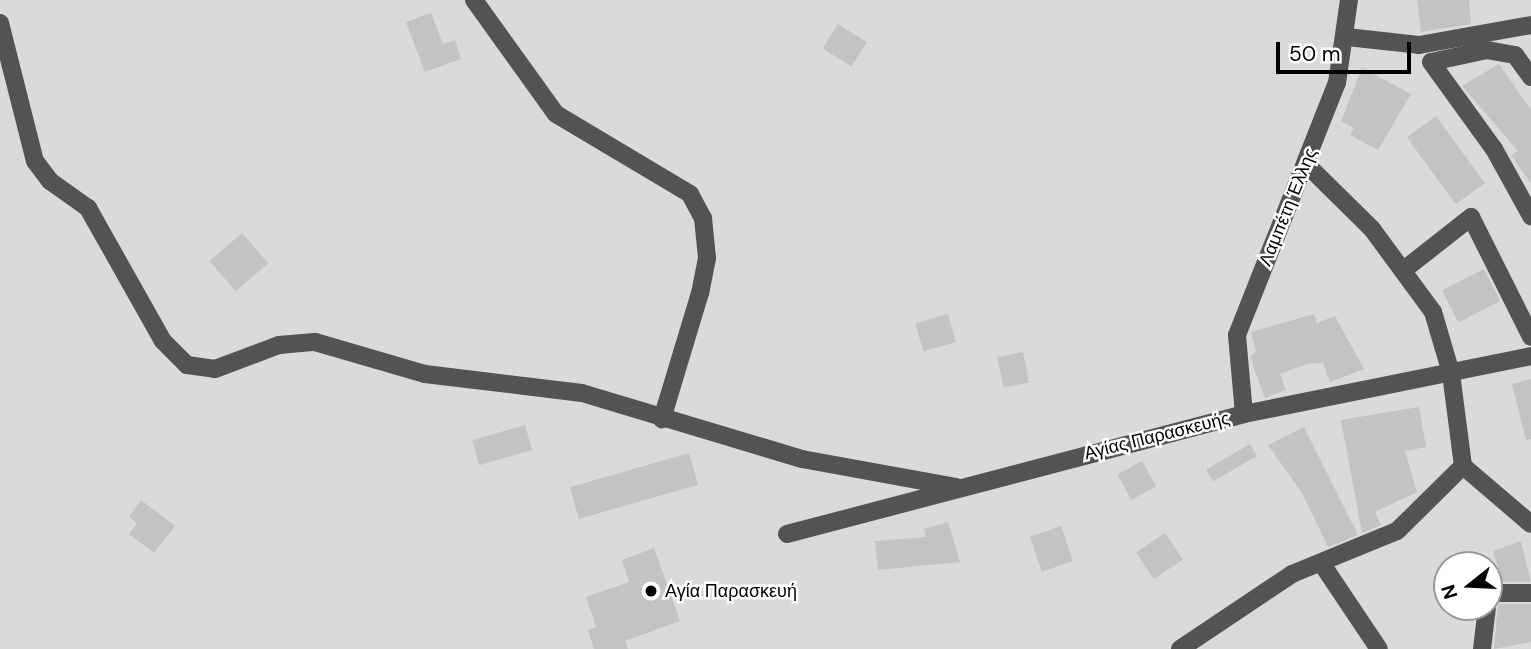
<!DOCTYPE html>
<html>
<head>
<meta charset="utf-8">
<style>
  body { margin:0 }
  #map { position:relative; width:1531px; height:649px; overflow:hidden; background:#fff; font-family:"DM Sans",sans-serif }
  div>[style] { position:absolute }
  .green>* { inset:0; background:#dadada }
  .building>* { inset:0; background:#c3c3c3; transform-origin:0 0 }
  .minor>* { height:18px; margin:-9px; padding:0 9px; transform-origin:9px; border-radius:9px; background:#535353 }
  .dots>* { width:19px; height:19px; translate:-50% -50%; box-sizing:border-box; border:4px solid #fff; border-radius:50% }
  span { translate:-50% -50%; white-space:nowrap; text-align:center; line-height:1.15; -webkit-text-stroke:5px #fff; paint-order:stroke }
  .street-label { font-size:18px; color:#000 }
  .poi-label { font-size:18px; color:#000 }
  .left { translate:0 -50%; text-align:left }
  .north { position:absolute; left:1433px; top:551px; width:70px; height:70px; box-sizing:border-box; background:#fff; border:2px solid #999; border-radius:50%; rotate:252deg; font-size:19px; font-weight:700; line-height:28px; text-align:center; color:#000 }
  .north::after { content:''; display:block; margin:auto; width:24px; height:32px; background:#000; clip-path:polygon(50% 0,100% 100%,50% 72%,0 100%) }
  .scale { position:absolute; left:1276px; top:42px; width:135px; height:32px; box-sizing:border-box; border:4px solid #000; border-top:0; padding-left:9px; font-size:21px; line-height:24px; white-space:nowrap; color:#000; -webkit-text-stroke:5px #fff; paint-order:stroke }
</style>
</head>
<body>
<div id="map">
  <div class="green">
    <div style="clip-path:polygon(evenodd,0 0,1531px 0,1531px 649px,0 649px,0 0,1447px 565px,1489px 565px,1489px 607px,1447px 607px,1447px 565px)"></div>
  </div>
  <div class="building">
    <div style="clip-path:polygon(1417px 0,1469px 0,1471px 24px,1421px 32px)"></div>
    <div style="clip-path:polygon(431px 13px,443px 44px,455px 40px,461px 59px,425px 72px,406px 22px)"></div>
    <div style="left:838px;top:24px;width:34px;height:29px;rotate:32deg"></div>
    <div style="clip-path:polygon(1499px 64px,1531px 110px,1531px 184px,1511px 155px,1518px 151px,1462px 86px)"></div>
    <div style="clip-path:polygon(1362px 68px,1411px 94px,1378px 150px,1350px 135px,1354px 128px,1341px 121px)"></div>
    <div style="left:1436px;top:116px;width:83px;height:36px;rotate:54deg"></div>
    <div style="left:242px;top:233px;width:40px;height:43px;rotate:49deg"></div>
    <div style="left:1484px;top:269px;width:36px;height:47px;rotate:63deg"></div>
    <div style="left:948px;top:314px;width:29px;height:34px;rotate:74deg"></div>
    <div style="clip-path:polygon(1314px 314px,1317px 323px,1335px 316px,1364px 369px,1330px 382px,1323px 363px,1307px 364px,1280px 374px,1286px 390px,1265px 398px,1250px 357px,1256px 351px,1251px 332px)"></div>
    <div style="left:1023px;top:352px;width:31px;height:26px;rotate:79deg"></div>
    <div style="clip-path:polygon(1531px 379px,1531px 439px,1526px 440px,1512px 384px)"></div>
    <div style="clip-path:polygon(1419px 407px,1426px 447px,1405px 451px,1417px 492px,1375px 512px,1381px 525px,1362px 533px,1341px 420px)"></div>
    <div style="left:525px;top:425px;width:26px;height:55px;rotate:74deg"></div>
    <div style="clip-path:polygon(1304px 427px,1358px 535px,1328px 547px,1302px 493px,1268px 445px)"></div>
    <div style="left:1250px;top:444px;width:14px;height:51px;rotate:60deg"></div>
    <div style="left:689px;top:453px;width:33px;height:124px;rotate:74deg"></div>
    <div style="left:1142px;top:461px;width:29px;height:28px;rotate:61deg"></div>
    <div style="clip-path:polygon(141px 500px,175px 526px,154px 553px,129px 534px,137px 523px,129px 517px)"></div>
    <div style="clip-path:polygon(948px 522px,960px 562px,878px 570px,875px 541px,926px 537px,924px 529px)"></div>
    <div style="left:1061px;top:526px;width:37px;height:33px;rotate:71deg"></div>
    <div style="left:1165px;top:533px;width:32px;height:35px;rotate:56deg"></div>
    <div style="clip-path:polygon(1521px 541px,1531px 582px,1503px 582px,1493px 551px)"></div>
    <div style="clip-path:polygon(654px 548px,680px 621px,625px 641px,628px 649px,594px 649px,588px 630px,596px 627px,586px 597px,629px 582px,622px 560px)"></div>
    <div style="clip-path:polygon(1498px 604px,1531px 604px,1531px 642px,1494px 649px)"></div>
  </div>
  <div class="minor">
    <div style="left:474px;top:0;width:140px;rotate:54.3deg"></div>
    <div style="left:556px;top:114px;width:156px;rotate:30.8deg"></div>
    <div style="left:690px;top:194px;width:27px;rotate:62deg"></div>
    <div style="left:703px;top:218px;width:40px;rotate:84.3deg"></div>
    <div style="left:707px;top:258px;width:36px;rotate:101deg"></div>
    <div style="left:700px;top:293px;width:132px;rotate:106.8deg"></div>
    <div style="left:0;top:23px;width:142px;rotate:75.8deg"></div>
    <div style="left:35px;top:161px;width:25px;rotate:53deg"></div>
    <div style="left:50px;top:181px;width:47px;rotate:35.4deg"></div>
    <div style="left:88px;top:208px;width:153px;rotate:60.6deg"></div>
    <div style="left:163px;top:341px;width:34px;rotate:45deg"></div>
    <div style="left:187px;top:365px;width:28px;rotate:8deg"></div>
    <div style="left:215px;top:369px;width:68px;rotate:-20.6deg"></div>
    <div style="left:279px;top:345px;width:36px;rotate:-5deg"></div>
    <div style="left:315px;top:342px;width:115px;rotate:16.2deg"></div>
    <div style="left:425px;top:374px;width:158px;rotate:6.9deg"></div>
    <div style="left:582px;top:393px;width:230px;rotate:16.7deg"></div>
    <div style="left:802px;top:459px;width:157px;rotate:10.3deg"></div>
    <div style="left:1347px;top:37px;width:72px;rotate:6.3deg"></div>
    <div style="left:1419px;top:45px;width:114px;rotate:-10.1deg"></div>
    <div style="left:1531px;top:77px;width:27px;rotate:-126deg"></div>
    <div style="left:1515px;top:55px;width:28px;rotate:-170deg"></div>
    <div style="left:1487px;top:50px;width:57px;rotate:167.9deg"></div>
    <div style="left:1431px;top:62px;width:107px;rotate:54.1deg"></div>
    <div style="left:1494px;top:149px;width:77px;rotate:61.1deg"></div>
    <div style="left:1405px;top:269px;width:84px;rotate:-38.2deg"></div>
    <div style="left:1471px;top:217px;width:134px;rotate:63.4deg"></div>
    <div style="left:1244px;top:414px;width:79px;rotate:-95.1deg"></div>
    <div style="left:1237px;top:335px;width:271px;rotate:-68.4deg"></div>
    <div style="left:1337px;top:83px;width:84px;rotate:-81.8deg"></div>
    <div style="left:1463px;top:466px;width:89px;rotate:40.5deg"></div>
    <div style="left:787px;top:534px;width:472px;rotate:-14.7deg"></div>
    <div style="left:1244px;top:414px;width:293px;rotate:-11.4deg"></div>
    <div style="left:1322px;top:564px;width:102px;rotate:56.2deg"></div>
    <div style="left:1489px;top:593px;width:42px"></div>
    <div style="left:1180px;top:649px;width:135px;rotate:-33.8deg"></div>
    <div style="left:1292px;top:574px;width:113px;rotate:-22.3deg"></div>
    <div style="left:1397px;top:531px;width:93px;rotate:-44.6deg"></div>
    <div style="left:1463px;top:466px;width:94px;rotate:-97.4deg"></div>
    <div style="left:1451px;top:373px;width:64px;rotate:-106.4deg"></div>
    <div style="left:1433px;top:312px;width:103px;rotate:-126.3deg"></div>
    <div style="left:1372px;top:229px;width:93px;rotate:-135.4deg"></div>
    <div style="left:1482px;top:649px;width:42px;rotate:-83.2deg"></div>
  </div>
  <div class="dots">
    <div style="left:651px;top:591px;background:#000"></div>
  </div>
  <div class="street-label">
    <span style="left:1288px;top:207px;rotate:-68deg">Λαμπέτη Έλλης</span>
    <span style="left:1157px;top:436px;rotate:-14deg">Αγίας Παρασκευής</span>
  </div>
  <div class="poi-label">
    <span class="left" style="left:665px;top:591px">Αγία Παρασκευή</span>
  </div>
  <div class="north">N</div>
  <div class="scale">50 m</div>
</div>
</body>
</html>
